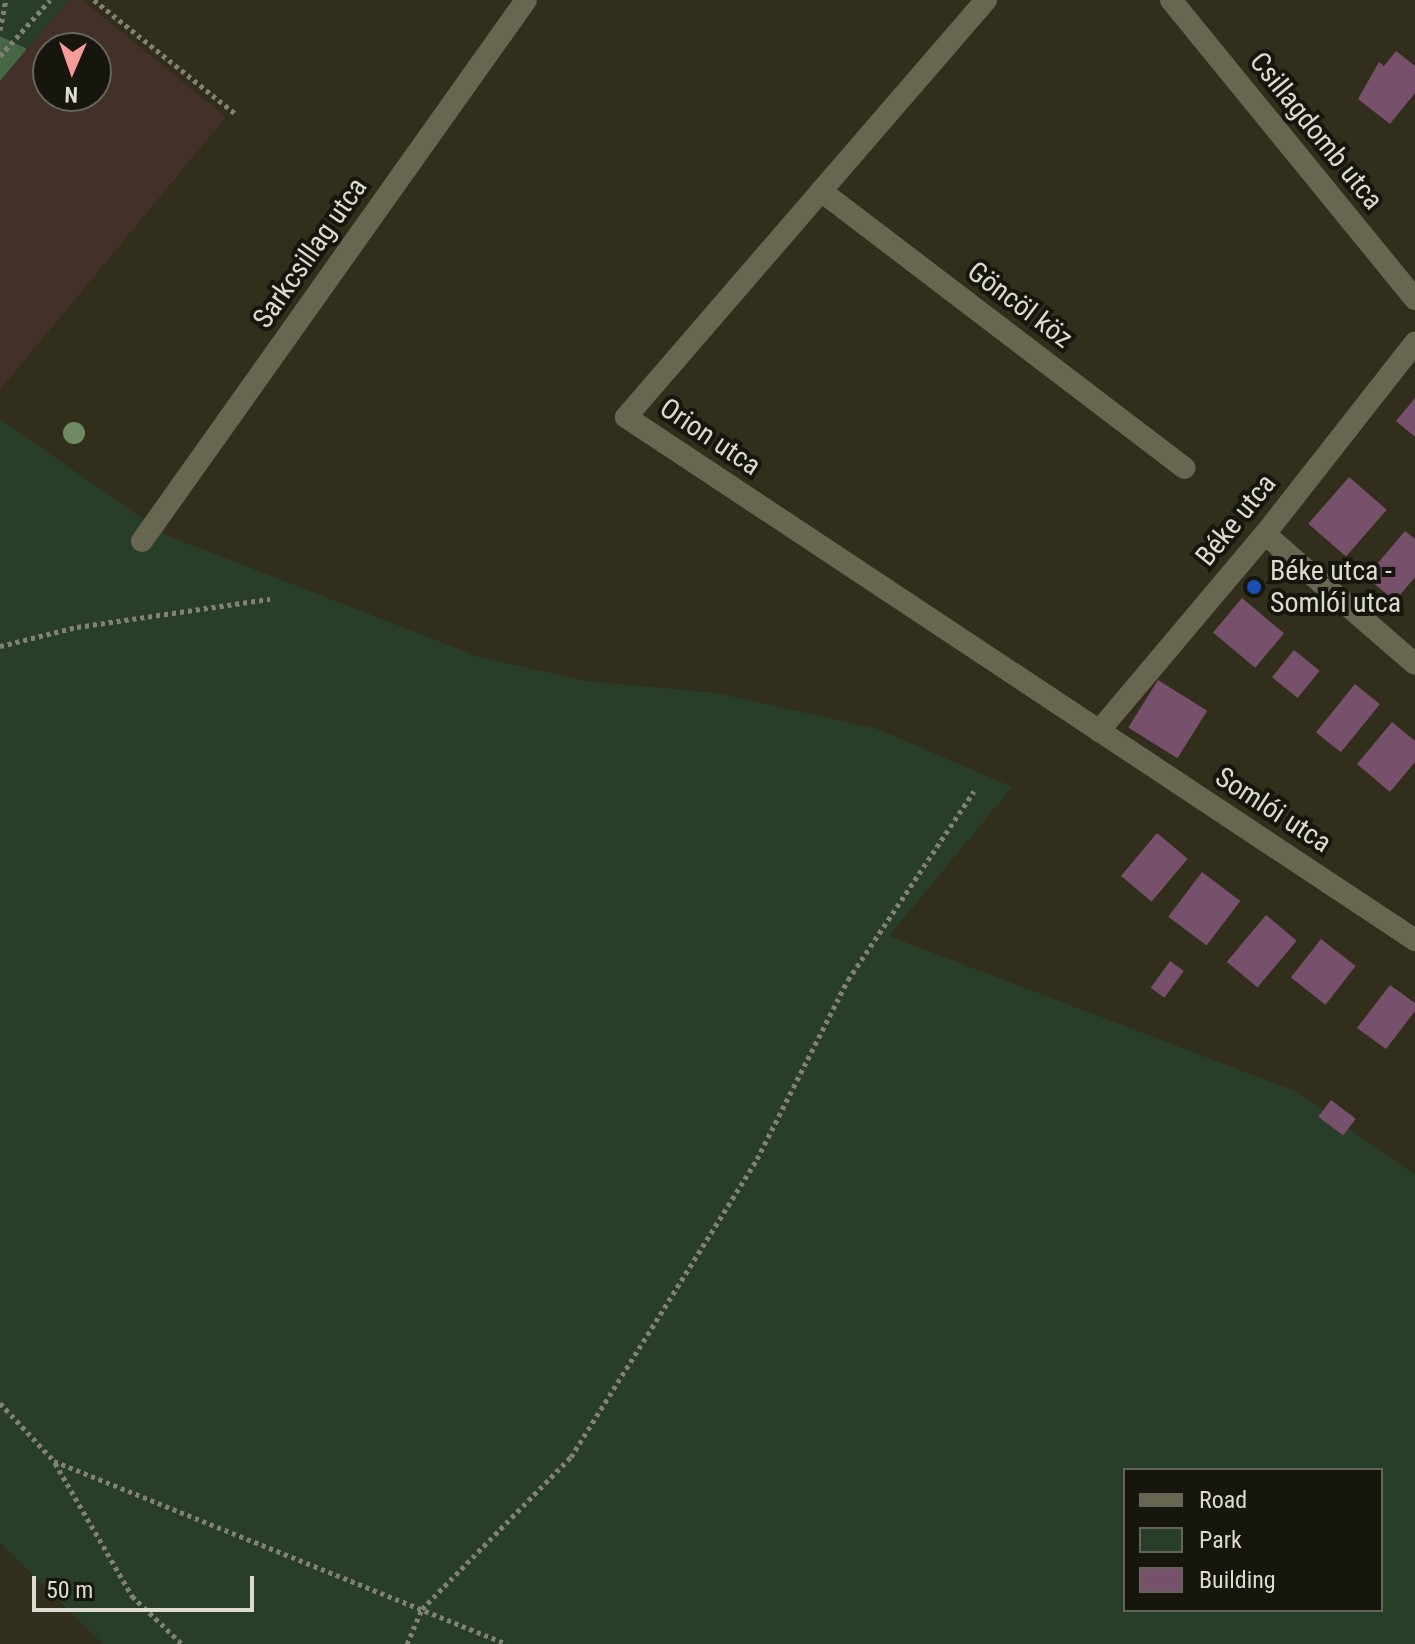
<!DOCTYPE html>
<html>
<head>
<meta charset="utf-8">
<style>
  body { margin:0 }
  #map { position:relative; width:1415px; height:1644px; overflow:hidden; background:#312e1c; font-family:"Roboto Condensed",sans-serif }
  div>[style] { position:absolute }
  .industrial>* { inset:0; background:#433028 }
  .green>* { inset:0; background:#293e29 }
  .forest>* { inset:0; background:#466745 }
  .building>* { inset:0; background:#77506b; transform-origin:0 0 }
  .path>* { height:5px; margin-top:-2.5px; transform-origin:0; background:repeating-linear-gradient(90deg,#838172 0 4px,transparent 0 8px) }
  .minor>* { height:22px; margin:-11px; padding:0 11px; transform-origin:11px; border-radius:11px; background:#686551 }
  .trees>* { width:22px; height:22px; margin:-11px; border-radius:50%; background:#6f8b64 }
  .dots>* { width:22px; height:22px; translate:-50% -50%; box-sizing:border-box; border:4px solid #17160e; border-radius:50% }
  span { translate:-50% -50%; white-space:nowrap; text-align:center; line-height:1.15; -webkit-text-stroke:8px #17160e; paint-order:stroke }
  .street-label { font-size:28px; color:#dddbd0 }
  .poi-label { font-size:28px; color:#dddbd0 }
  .left { translate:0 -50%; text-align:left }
  .legend { position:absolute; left:1123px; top:1468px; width:260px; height:144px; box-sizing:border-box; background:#17160e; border:2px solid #66655c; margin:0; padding:10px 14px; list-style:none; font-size:24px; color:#dddbd0 }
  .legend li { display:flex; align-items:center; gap:16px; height:40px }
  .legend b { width:40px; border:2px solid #66655c }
  .north { position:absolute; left:32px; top:32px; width:80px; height:80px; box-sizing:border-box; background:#17160e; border:2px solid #66655c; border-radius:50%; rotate:182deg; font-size:22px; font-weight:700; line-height:32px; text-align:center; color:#dddbd0 }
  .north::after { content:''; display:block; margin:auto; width:28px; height:36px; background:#f59b98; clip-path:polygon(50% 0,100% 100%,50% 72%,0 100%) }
  .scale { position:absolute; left:32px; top:1576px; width:222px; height:36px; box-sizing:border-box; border:4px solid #dddbd0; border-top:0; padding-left:10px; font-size:24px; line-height:28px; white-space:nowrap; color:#dddbd0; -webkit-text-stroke:6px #17160e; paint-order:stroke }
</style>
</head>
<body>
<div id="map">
  <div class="industrial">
    <div style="clip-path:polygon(evenodd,69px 0,82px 0,226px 117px,0 390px,0 81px,69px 0,48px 48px,96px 48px,96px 96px,48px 96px,48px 48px)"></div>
  </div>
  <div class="green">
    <div style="clip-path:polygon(0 0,69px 0,27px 49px,0 36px)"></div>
    <div style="clip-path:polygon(evenodd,0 419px,166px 535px,479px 657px,587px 681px,716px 693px,878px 729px,1012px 787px,889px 936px,1295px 1091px,1415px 1175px,1415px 1644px,103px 1644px,0 1543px,0 419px,1125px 1470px,1381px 1470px,1381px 1610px,1125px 1610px,1125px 1470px)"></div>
  </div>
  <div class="forest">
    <div style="clip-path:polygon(0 36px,27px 49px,0 81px)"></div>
  </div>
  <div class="building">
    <div style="clip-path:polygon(1396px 51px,1415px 66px,1415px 93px,1390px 124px,1358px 99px,1379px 62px,1384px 66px)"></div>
    <div style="clip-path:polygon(1415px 398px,1415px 437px,1396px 421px)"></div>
    <div style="left:1349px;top:477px;width:50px;height:62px;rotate:41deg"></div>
    <div style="clip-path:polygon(1405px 531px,1415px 539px,1415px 577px,1395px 601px,1366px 577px)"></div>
    <div style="left:1242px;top:598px;width:55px;height:45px;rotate:40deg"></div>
    <div style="left:1294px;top:650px;width:33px;height:35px;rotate:39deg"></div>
    <div style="left:1158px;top:680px;width:58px;height:56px;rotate:32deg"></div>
    <div style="left:1355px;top:684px;width:32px;height:62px;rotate:39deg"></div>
    <div style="clip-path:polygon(1392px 722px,1415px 741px,1415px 762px,1390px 792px,1357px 764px)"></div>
    <div style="left:1157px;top:833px;width:40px;height:56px;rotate:40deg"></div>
    <div style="left:1202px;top:872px;width:48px;height:56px;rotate:37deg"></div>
    <div style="left:1266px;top:915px;width:40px;height:61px;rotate:40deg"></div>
    <div style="left:1321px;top:939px;width:44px;height:49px;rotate:38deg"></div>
    <div style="left:1170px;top:961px;width:17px;height:33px;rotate:36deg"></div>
    <div style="clip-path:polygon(1390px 985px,1415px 1003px,1415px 1011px,1386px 1049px,1357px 1028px)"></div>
    <div style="left:1331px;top:1100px;width:31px;height:21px;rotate:37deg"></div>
  </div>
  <div class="path">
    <div style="left:94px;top:0;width:184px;rotate:38.8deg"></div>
    <div style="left:0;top:30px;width:31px;rotate:-79deg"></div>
    <div style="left:0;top:56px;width:75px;rotate:-48.2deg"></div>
    <div style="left:0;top:646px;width:79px;rotate:-13.9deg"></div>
    <div style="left:77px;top:627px;width:195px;rotate:-8.3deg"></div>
    <div style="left:0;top:1403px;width:79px;rotate:47deg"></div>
    <div style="left:54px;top:1461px;width:488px;rotate:22deg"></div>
    <div style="left:55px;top:1463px;width:154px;rotate:59.9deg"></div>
    <div style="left:132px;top:1596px;width:69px;rotate:43.8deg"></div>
    <div style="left:407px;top:1644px;width:38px;rotate:-67deg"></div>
    <div style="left:422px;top:1609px;width:213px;rotate:-45.6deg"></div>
    <div style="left:571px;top:1457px;width:351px;rotate:-58deg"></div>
    <div style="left:757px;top:1159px;width:201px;rotate:-63.1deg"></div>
    <div style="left:848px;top:980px;width:227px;rotate:-56.3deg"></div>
  </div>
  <div class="minor">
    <div style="left:986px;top:0;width:551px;rotate:130.8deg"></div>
    <div style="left:626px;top:417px;width:947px;rotate:33.54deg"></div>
    <div style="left:1171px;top:0;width:386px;rotate:50.8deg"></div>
    <div style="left:821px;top:191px;width:457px;rotate:37.3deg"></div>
    <div style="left:1265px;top:534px;width:198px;rotate:40.9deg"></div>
    <div style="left:142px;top:541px;width:663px;rotate:-54.63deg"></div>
    <div style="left:1099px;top:731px;width:258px;rotate:-49.9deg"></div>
    <div style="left:1265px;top:534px;width:243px;rotate:-51.9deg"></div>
  </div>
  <div class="trees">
    <div style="left:74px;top:433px"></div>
  </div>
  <div class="dots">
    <div style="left:1254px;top:587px;background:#1a4fb4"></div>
  </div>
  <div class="street-label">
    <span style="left:1316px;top:131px;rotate:51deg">Csillagdomb utca</span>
    <span style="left:310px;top:253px;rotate:-55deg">Sarkcsillag utca</span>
    <span style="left:1020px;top:305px;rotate:37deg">Göncöl köz</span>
    <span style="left:710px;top:437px;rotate:34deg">Orion utca</span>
    <span style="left:1236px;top:520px;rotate:-51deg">Béke utca</span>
    <span style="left:1273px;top:810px;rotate:33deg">Somlói utca</span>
  </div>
  <div class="poi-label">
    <span class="left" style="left:1270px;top:587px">Béke utca -<br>Somlói utca</span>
  </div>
  <ul class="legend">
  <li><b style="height:10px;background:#686551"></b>Road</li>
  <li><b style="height:22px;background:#293e29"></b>Park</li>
  <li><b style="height:22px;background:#77506b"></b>Building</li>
  </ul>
  <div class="north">N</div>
  <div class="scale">50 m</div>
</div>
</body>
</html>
